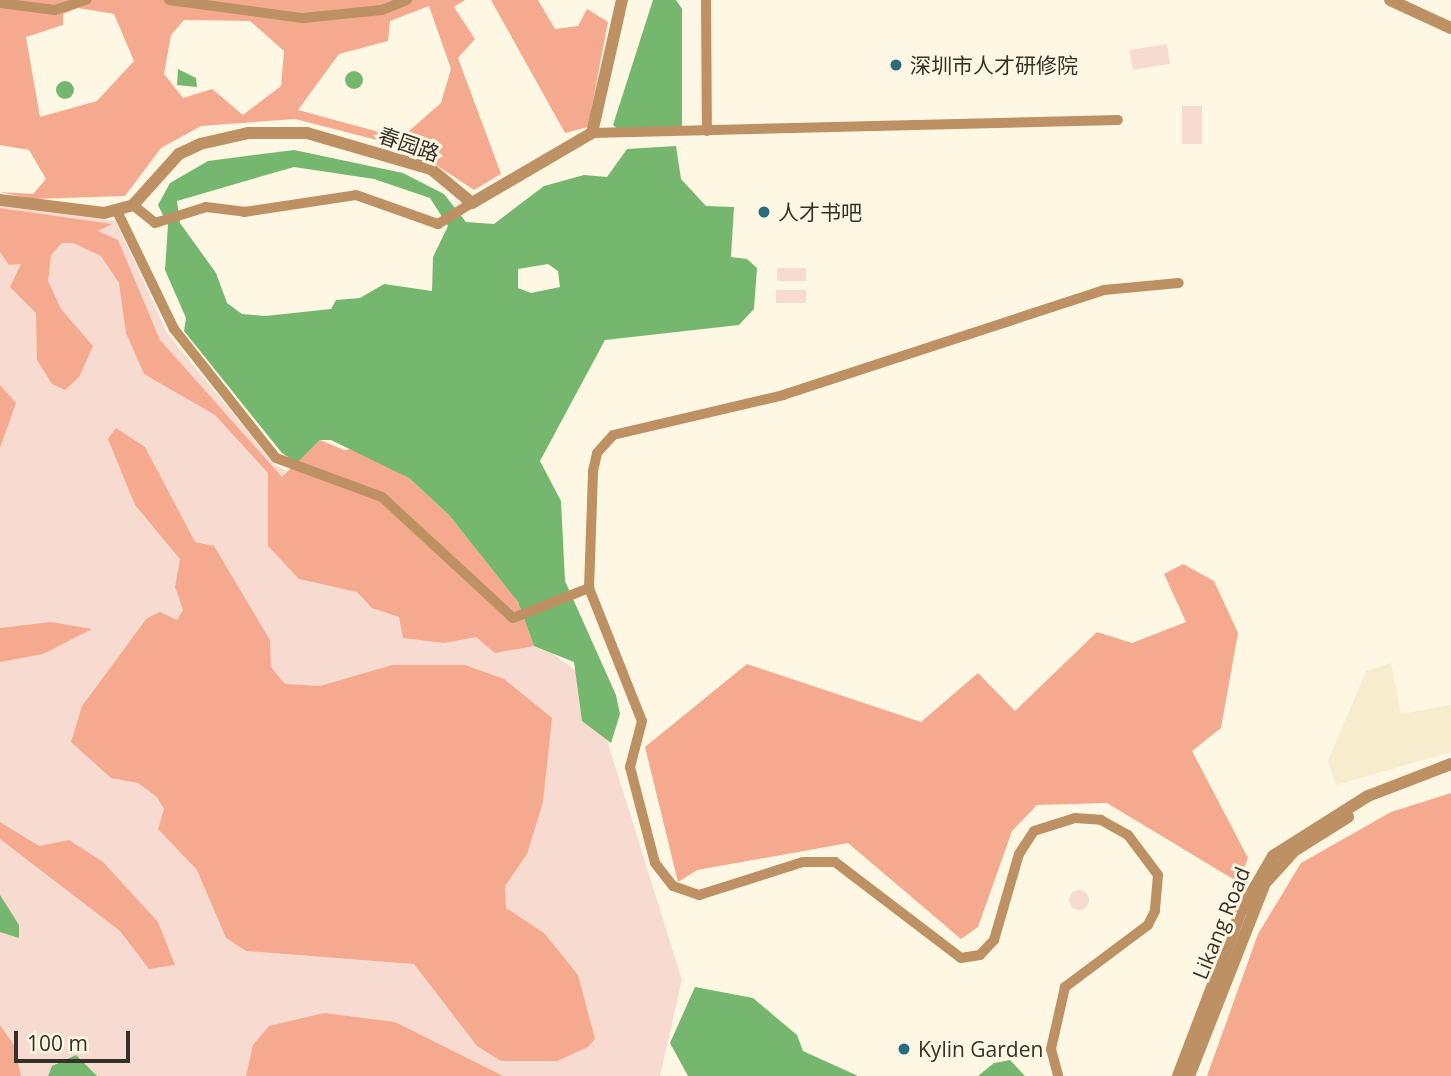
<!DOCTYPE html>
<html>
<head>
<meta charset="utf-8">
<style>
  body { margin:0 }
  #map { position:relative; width:1451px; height:1076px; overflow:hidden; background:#fef7e4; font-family:"Open Sans","Noto Sans SC",sans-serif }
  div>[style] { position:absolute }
  .built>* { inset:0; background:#f7eccd }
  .green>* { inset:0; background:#f8dbd0; transform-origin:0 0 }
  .round { border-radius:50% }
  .forest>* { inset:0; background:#f5aa90 }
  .water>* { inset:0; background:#76b76f }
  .minor>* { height:10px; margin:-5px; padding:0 5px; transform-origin:5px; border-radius:5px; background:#be9164 }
  .tertiary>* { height:12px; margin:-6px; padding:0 6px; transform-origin:6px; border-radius:6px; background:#be9164 }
  .dots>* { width:19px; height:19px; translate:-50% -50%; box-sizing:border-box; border:4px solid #fef7e4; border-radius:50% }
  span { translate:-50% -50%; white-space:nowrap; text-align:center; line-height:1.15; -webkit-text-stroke:6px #fef7e4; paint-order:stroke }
  .poi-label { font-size:21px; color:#353128 }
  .left { translate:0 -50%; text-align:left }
  .street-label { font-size:21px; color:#353128 }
  .scale { position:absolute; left:14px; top:1031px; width:116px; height:32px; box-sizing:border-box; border:4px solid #353128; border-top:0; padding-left:9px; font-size:21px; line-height:24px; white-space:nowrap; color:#353128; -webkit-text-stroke:5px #fef7e4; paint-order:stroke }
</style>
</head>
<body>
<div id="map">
  <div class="built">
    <div style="clip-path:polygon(1391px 663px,1401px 714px,1451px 705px,1451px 752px,1336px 785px,1328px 761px,1366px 671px)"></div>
  </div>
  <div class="green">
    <div style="left:1167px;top:44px;width:20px;height:38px;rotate:81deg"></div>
    <div style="left:1182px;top:106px;width:20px;height:38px"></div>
    <div style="clip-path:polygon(0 206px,116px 221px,167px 333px,274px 464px,320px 489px,588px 679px,682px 980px,660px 1076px,0 1076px)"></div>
    <div style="left:777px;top:268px;width:29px;height:13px"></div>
    <div style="left:806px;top:290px;width:13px;height:30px;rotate:90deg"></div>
    <div class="round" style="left:1069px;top:890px;width:20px;height:20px"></div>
  </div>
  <div class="forest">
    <div style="clip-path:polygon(evenodd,0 0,465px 0,454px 7px,475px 39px,458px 58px,501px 174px,474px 190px,412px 149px,295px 119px,201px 126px,161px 148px,125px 196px,32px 199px,0 192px,33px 194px,46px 179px,29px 150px,0 145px,0 0,429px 6px,451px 69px,441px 103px,401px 138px,298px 110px,339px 54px,388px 41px,390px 21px,429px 6px,0 0,78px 8px,114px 14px,134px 61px,97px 101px,40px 117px,26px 37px,63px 25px,63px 14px,78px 8px,0 0,184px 20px,250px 21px,284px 51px,281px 86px,243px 115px,212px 89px,183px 98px,164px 74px,171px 35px,184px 20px)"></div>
    <div style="clip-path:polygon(491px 0,538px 0,555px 29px,578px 26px,587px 9px,608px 22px,588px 127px,565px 133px)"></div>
    <div style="clip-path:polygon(0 208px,112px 224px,98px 231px,118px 240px,160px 340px,282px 477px,320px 440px,344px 450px,358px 448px,409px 478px,449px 515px,518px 602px,534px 646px,495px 653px,476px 637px,444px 643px,403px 638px,399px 617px,372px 608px,357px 592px,299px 579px,268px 546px,268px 473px,215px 415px,144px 374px,126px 333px,119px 283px,101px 256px,73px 243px,62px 243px,51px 255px,48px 281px,61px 309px,93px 346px,79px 377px,65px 390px,52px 384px,37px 360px,36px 313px,10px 287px,21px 264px,9px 265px,0 252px)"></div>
    <div style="clip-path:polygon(0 385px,16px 403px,0 448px)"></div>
    <div style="clip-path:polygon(116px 428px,145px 447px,195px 542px,214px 546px,270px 640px,271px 667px,285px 684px,320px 686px,392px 665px,465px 665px,504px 679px,552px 718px,543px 802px,527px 854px,505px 886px,506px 908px,544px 933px,578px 975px,595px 1039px,588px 1047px,557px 1061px,501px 1061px,477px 1046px,414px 964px,246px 951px,226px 938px,197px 870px,158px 829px,164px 809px,157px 797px,138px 783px,111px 778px,71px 742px,82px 706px,147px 618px,160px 612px,177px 620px,183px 610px,175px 587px,180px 559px,135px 505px,108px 439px)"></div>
    <div style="clip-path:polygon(1183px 564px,1214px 581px,1238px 633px,1221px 728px,1192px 751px,1248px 858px,1238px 882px,1107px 803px,1037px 805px,1012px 831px,978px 927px,961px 939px,848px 843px,697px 870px,678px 882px,645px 747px,747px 664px,921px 722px,978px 673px,1015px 711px,1097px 632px,1132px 643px,1186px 622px,1164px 574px)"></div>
    <div style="clip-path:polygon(51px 622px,92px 629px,43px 654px,0 662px,0 628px)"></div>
    <div style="clip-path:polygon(1451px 793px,1451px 1076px,1207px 1076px,1258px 934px,1301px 863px,1391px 812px)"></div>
    <div style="clip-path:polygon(0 822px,39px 846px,69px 840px,103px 862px,158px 922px,175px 965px,149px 969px,120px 931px,0 839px)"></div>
    <div style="clip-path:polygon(324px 1013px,395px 1022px,503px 1076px,246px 1076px,253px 1045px,269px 1026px)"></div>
    <div style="clip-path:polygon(0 1025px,14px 1045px,21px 1076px,0 1076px)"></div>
  </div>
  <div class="water">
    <div style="clip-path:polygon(653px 0,676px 0,682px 9px,682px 127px,622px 133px,613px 125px)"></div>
    <div style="clip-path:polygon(178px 69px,196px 78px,197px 87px,177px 85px)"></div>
    <div class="round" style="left:345px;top:71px;width:18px;height:18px"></div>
    <div class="round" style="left:56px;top:81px;width:18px;height:18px"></div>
    <div style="clip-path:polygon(evenodd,676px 146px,681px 179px,706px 206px,734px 207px,731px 257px,747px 259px,757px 268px,754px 309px,739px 325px,605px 340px,540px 461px,561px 501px,565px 581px,616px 695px,620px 714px,611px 743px,582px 721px,574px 662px,534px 646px,518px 602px,449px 515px,409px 478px,331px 440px,320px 440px,297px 463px,282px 453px,184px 331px,186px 318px,165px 270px,168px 225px,158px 205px,170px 183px,208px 161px,294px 150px,403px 173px,444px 194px,466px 222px,494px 224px,544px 186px,584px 175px,607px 177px,627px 149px,676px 146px,294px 167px,374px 179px,430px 198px,448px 226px,433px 257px,432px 291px,384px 284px,360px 298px,336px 300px,331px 309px,265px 316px,242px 314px,227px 303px,216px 273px,180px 223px,177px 201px,294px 167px,676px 146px,548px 264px,558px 271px,560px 287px,531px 293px,518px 288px,518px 269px,548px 264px)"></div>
    <div style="clip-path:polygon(0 895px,19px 925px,19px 938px,0 932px)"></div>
    <div style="clip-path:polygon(695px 987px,753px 998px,797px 1035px,803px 1051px,858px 1076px,688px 1076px,670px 1043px)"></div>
    <div style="clip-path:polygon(76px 1055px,97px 1076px,48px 1076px,52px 1066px)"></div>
    <div style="clip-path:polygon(1010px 1060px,1025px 1076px,978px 1076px,994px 1063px)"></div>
  </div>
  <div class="minor">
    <div style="left:169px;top:0;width:135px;rotate:7.7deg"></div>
    <div style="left:303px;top:18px;width:79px;rotate:-5.8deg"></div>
    <div style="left:382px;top:10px;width:27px;rotate:-22deg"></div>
    <div style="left:706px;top:0;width:131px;rotate:89.6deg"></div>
    <div style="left:0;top:3px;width:55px;rotate:7.3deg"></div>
    <div style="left:55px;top:10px;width:33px;rotate:-18deg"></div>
    <div style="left:592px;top:133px;width:526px;rotate:-1.42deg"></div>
    <div style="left:133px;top:205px;width:28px;rotate:39deg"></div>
    <div style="left:155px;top:223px;width:53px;rotate:-17.4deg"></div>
    <div style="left:206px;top:207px;width:38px;rotate:7deg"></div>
    <div style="left:244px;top:212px;width:113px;rotate:-8.6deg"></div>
    <div style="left:356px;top:195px;width:87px;rotate:19.5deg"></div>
    <div style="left:438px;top:224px;width:40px;rotate:-32deg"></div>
    <div style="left:116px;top:209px;width:133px;rotate:64.2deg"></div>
    <div style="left:174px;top:329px;width:164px;rotate:51.7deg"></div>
    <div style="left:276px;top:458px;width:113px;rotate:20.2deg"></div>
    <div style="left:382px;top:497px;width:178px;rotate:42.7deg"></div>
    <div style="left:513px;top:618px;width:82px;rotate:-21.5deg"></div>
    <div style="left:589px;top:588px;width:117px;rotate:-88deg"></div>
    <div style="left:593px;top:471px;width:18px;rotate:-77deg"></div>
    <div style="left:597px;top:453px;width:24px;rotate:-48deg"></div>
    <div style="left:613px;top:435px;width:175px;rotate:-13.2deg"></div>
    <div style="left:783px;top:395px;width:338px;rotate:-18.1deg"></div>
    <div style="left:1104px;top:290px;width:75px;rotate:-5.3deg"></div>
    <div style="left:589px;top:588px;width:143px;rotate:68.3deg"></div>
    <div style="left:642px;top:721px;width:48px;rotate:104.6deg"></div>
    <div style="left:630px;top:767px;width:99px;rotate:75.4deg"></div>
    <div style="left:655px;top:863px;width:29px;rotate:52deg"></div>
    <div style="left:673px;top:886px;width:28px;rotate:19deg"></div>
    <div style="left:699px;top:895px;width:109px;rotate:-17.6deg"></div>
    <div style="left:803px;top:862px;width:32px"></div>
    <div style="left:835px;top:862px;width:158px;rotate:37.3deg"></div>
    <div style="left:961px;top:958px;width:19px;rotate:-9deg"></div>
    <div style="left:980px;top:955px;width:21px;rotate:-47deg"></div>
    <div style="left:994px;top:940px;width:90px;rotate:-73.8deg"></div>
    <div style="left:1019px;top:854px;width:27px;rotate:-57deg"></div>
    <div style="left:1034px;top:831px;width:43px;rotate:-17.6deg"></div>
    <div style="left:1075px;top:818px;width:26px;rotate:4deg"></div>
    <div style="left:1101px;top:820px;width:31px;rotate:29deg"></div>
    <div style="left:1128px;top:835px;width:50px;rotate:53.1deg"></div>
    <div style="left:1158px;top:875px;width:36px;rotate:95deg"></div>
    <div style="left:1155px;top:911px;width:16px;rotate:117deg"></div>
    <div style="left:1148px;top:925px;width:104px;rotate:143.2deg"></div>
    <div style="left:1065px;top:987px;width:64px;rotate:102.7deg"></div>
    <div style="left:1051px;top:1049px;width:28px;rotate:75deg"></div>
  </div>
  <div class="tertiary">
    <div style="left:1390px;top:0;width:67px;rotate:24.7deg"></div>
    <div style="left:0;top:200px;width:105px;rotate:7.1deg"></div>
    <div style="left:104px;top:213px;width:30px;rotate:-15deg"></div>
    <div style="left:133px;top:205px;width:69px;rotate:-48deg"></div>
    <div style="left:179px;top:154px;width:23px;rotate:-25deg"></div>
    <div style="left:200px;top:144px;width:49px;rotate:-12.9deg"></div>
    <div style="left:248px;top:133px;width:59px"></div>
    <div style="left:307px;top:133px;width:129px;rotate:16.2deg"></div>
    <div style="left:431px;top:169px;width:53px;rotate:39.7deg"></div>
    <div style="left:472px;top:203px;width:139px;rotate:-30.3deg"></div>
    <div style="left:592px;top:133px;width:136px;rotate:-77.3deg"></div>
    <div style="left:1178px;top:1076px;width:177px;rotate:-69.1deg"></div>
    <div style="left:1241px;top:911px;width:64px;rotate:-59.8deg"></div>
    <div style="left:1273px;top:856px;width:112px;rotate:-32.3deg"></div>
    <div style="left:1368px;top:796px;width:89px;rotate:-21.1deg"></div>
    <div style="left:1189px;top:1076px;width:207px;rotate:-68.5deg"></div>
    <div style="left:1265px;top:883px;width:43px;rotate:-47.8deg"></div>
    <div style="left:1294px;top:851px;width:64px;rotate:-32.2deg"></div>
  </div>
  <div class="dots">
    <div style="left:896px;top:65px;background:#296c7e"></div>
    <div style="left:764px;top:212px;background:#296c7e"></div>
    <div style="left:904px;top:1049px;background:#296c7e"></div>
  </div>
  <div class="poi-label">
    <span class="left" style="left:910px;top:65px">深圳市人才研修院</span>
    <span class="left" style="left:778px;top:212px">人才书吧</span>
    <span class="left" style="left:918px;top:1049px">Kylin Garden</span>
  </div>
  <div class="street-label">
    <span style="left:409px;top:144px;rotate:19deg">春园路</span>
    <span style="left:1221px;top:923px;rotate:-68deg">Likang Road</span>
  </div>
  <div class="scale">100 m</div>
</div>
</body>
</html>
